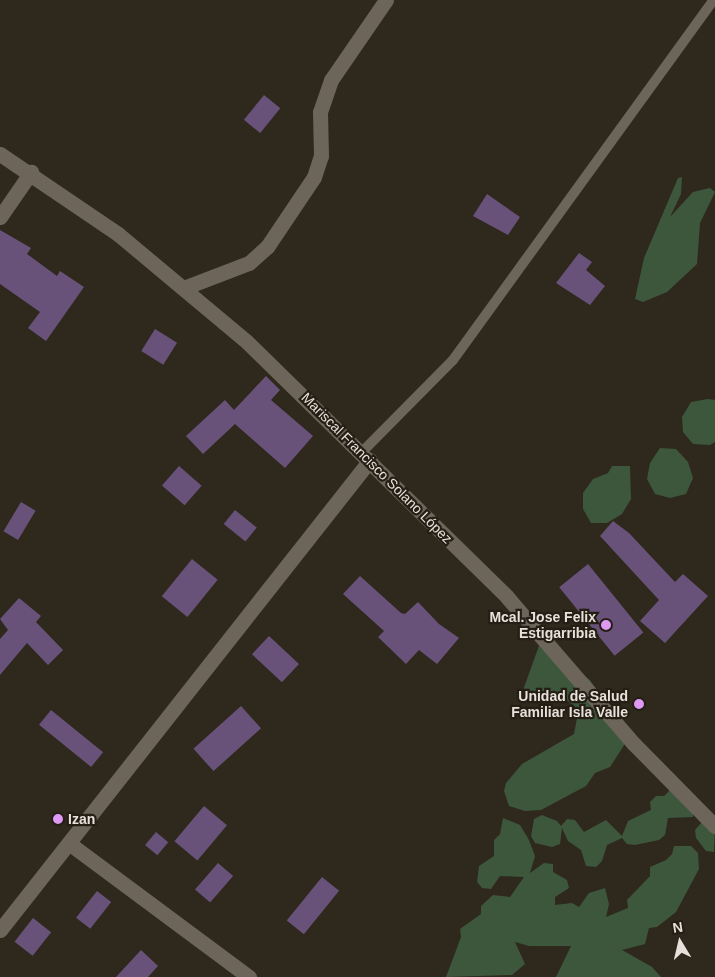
<!DOCTYPE html>
<html>
<head>
<meta charset="utf-8">
<style>
  body { margin:0 }
  #map { position:relative; width:715px; height:977px; overflow:hidden; background:#2f281d; font-family:Arial,sans-serif }
  div>[style] { position:absolute }
  .green>* { inset:0; background:#3d573d }
  .building>* { inset:0; background:#69527a; transform-origin:0 0 }
  .service>* { height:10px; margin:-5px; padding:0 5px; transform-origin:5px; border-radius:5px; background:#6d6559 }
  .minor>* { height:15px; margin:-7.5px; padding:0 7.5px; transform-origin:7.5px; border-radius:7.5px; background:#6d6559 }
  .tertiary>* { height:15px; margin:-7.5px; padding:0 7.5px; transform-origin:7.5px; border-radius:7.5px; background:#6d6559 }
  .dots>* { width:14px; height:14px; translate:-50% -50%; box-sizing:border-box; border:2px solid #251e14; border-radius:50% }
  span { translate:-50% -50%; white-space:nowrap; text-align:center; line-height:1.15; -webkit-text-stroke:4.5px #251e14; paint-order:stroke }
  .street-label { font-size:14px; color:#e6e1da }
  .poi-label { font-size:14px; color:#e6e1da; font-weight:700 }
  .right { translate:-100% -50%; text-align:right }
  .left { translate:0 -50%; text-align:left }
  .north { position:absolute; left:655px; top:917px; width:50px; height:50px; -webkit-text-stroke:4px #251e14; paint-order:stroke; rotate:351deg; font-size:14px; font-weight:700; line-height:20px; text-align:center; color:#e6e1da }
  .north::after { content:''; display:block; margin:auto; width:18px; height:22px; background:#e6e1da; clip-path:polygon(50% 0,100% 100%,50% 72%,0 100%) }
</style>
</head>
<body>
<div id="map">
  <div class="green">
    <div style="clip-path:polygon(682px 177px,681px 194px,670px 217px,693px 192px,710px 188px,715px 192px,700px 223px,697px 264px,667px 292px,643px 302px,635px 299px,644px 258px,678px 178px)"></div>
    <div style="clip-path:polygon(708px 399px,715px 400px,715px 442px,710px 445px,693px 444px,683px 432px,682px 417px,691px 402px)"></div>
    <div style="clip-path:polygon(660px 448px,676px 449px,688px 462px,693px 478px,686px 494px,670px 498px,655px 494px,647px 479px,650px 463px)"></div>
    <div style="clip-path:polygon(612px 466px,630px 466px,631px 499px,622px 514px,607px 523px,591px 523px,583px 509px,583px 493px,593px 479px,608px 473px)"></div>
    <div style="clip-path:polygon(540px 643px,590px 680px,628px 739px,610px 767px,595px 773px,586px 786px,541px 810px,525px 811px,509px 806px,504px 791px,506px 783px,522px 764px,574px 734px,577px 718px,583px 713px,558px 693px,527px 699px,522px 693px)"></div>
    <div style="clip-path:polygon(670px 790px,693px 801px,693px 817px,668px 818px,665px 835px,659px 840px,635px 845px,627px 844px,622px 838px,607px 845px,602px 861px,596px 867px,586px 866px,581px 850px,568px 841px,562px 828px,560px 844px,552px 847px,535px 843px,531px 836px,534px 819px,542px 815px,557px 821px,561px 826px,567px 819px,575px 820px,584px 832px,606px 820px,622px 836px,628px 821px,651px 810px,650px 802px,656px 796px,664px 796px)"></div>
    <div style="clip-path:polygon(503px 818px,520px 825px,529px 840px,535px 856px,530px 873px,544px 863px,553px 864px,553px 872px,567px 880px,569px 888px,555px 897px,555px 905px,572px 903px,579px 907px,589px 893px,605px 888px,609px 904px,606px 917px,628px 908px,627px 900px,650px 876px,650px 867px,666px 860px,672px 854px,674px 846px,691px 846px,698px 853px,699px 869px,676px 912px,657px 927px,649px 928px,645px 944px,622px 950px,652px 967px,661px 977px,556px 977px,571px 946px,529px 946px,515px 942px,525px 964px,512px 975px,446px 977px,461px 937px,460px 929px,481px 914px,481px 906px,493px 895px,510px 897px,524px 877px,500px 876px,491px 889px,482px 888px,477px 882px,479px 866px,494px 856px,494px 840px,500px 834px)"></div>
    <div style="clip-path:polygon(702px 822px,715px 824px,714px 852px,706px 851px,696px 838px,695px 830px)"></div>
  </div>
  <div class="building">
    <div style="left:264px;top:95px;width:21px;height:32px;rotate:39deg"></div>
    <div style="clip-path:polygon(487px 194px,520px 217px,508px 235px,473px 216px)"></div>
    <div style="clip-path:polygon(0 230px,31px 248px,27px 254px,57px 276px,60px 271px,84px 287px,46px 341px,28px 328px,40px 312px,0 284px)"></div>
    <div style="clip-path:polygon(579px 253px,592px 262px,586px 270px,605px 286px,590px 305px,556px 283px)"></div>
    <div style="left:155px;top:329px;width:26px;height:26px;rotate:32deg"></div>
    <div style="clip-path:polygon(266px 376px,280px 390px,271px 400px,313px 436px,285px 468px,235px 424px,203px 454px,186px 436px,225px 400px,234px 410px)"></div>
    <div style="left:179px;top:466px;width:30px;height:26px;rotate:41deg"></div>
    <div style="left:21px;top:502px;width:17px;height:34px;rotate:31deg"></div>
    <div style="left:235px;top:510px;width:28px;height:18px;rotate:39deg"></div>
    <div style="clip-path:polygon(613px 521px,629px 533px,675px 582px,683px 574px,708px 596px,665px 643px,640px 621px,659px 600px,600px 536px)"></div>
    <div style="left:192px;top:559px;width:33px;height:48px;rotate:39deg"></div>
    <div style="left:588px;top:564px;width:88px;height:37px;rotate:51deg"></div>
    <div style="clip-path:polygon(360px 576px,401px 613px,405px 614px,418px 602px,439px 624px,459px 638px,437px 664px,419px 650px,406px 664px,378px 637px,384px 631px,343px 594px)"></div>
    <div style="clip-path:polygon(19px 598px,41px 616px,36px 622px,63px 650px,48px 665px,27px 643px,0 675px,0 639px,8px 630px,0 619px)"></div>
    <div style="left:269px;top:636px;width:41px;height:25px;rotate:43deg"></div>
    <div style="left:241px;top:706px;width:30px;height:64px;rotate:48deg"></div>
    <div style="left:51px;top:710px;width:67px;height:19px;rotate:39deg"></div>
    <div style="left:204px;top:806px;width:30px;height:46px;rotate:40deg"></div>
    <div style="left:156px;top:832px;width:16px;height:17px;rotate:40deg"></div>
    <div style="left:218px;top:863px;width:20px;height:35px;rotate:41deg"></div>
    <div style="left:322px;top:877px;width:22px;height:56px;rotate:39deg"></div>
    <div style="left:97px;top:891px;width:18px;height:34px;rotate:38deg"></div>
    <div style="left:33px;top:918px;width:23px;height:30px;rotate:38deg"></div>
    <div style="clip-path:polygon(141px 950px,158px 966px,148px 977px,116px 977px)"></div>
  </div>
  <div class="service">
    <div style="left:362px;top:452px;width:129px;rotate:-45.3deg"></div>
    <div style="left:453px;top:360px;width:445px;rotate:-54.1deg"></div>
  </div>
  <div class="minor">
    <div style="left:0;top:217px;width:55px;rotate:-55.4deg"></div>
    <div style="left:186px;top:287px;width:67px;rotate:-20.9deg"></div>
    <div style="left:249px;top:263px;width:24px;rotate:-42deg"></div>
    <div style="left:267px;top:247px;width:84px;rotate:-56.1deg"></div>
    <div style="left:314px;top:177px;width:22px;rotate:-72deg"></div>
    <div style="left:321px;top:156px;width:44px;rotate:-91.3deg"></div>
    <div style="left:320px;top:112px;width:34px;rotate:-71deg"></div>
    <div style="left:331px;top:80px;width:97px;rotate:-55.5deg"></div>
    <div style="left:70px;top:844px;width:223px;rotate:36.6deg"></div>
  </div>
  <div class="tertiary">
    <div style="left:0;top:154px;width:143px;rotate:34.1deg"></div>
    <div style="left:118px;top:234px;width:168px;rotate:39.9deg"></div>
    <div style="left:247px;top:342px;width:364px;rotate:44.4deg"></div>
    <div style="left:507px;top:597px;width:194px;rotate:49.2deg"></div>
    <div style="left:634px;top:744px;width:115px;rotate:45.4deg"></div>
    <div style="left:0;top:930px;width:598px;rotate:-51.79deg"></div>
  </div>
  <div class="dots">
    <div style="left:606px;top:625px;background:#dd99f3"></div>
    <div style="left:639px;top:704px;background:#dd99f3"></div>
    <div style="left:58px;top:819px;background:#dd99f3"></div>
  </div>
  <div class="street-label">
    <span style="left:377px;top:468px;rotate:45deg">Mariscal Francisco Solano López</span>
  </div>
  <div class="poi-label">
    <span class="right" style="left:596px;top:625px">Mcal. Jose Felix<br>Estigarribia</span>
    <span class="right" style="left:628px;top:704px">Unidad de Salud<br>Familiar Isla Valle</span>
    <span class="left" style="left:68px;top:819px">Izan</span>
  </div>
  <div class="north">N</div>
</div>
</body>
</html>
